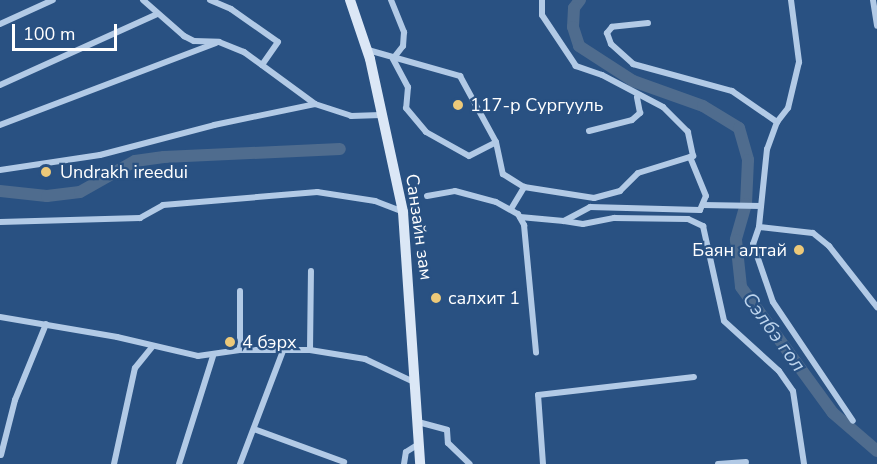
<!DOCTYPE html>
<html>
<head>
<meta charset="utf-8">
<style>
  body { margin:0 }
  #map { position:relative; width:877px; height:464px; overflow:hidden; background:#295182; font-family:"Nunito Sans",sans-serif }
  div>[style] { position:absolute }
  .river>* { height:12px; margin:-6px; padding:0 6px; transform-origin:6px; border-radius:6px; background:#4f6c8e }
  .street>* { height:6px; margin:-3px; padding:0 3px; transform-origin:3px; border-radius:3px; background:#b2cae6 }
  .secondary>* { height:10px; margin:-5px; padding:0 5px; transform-origin:5px; border-radius:5px; background:#dbe7f6 }
  .dots>* { width:16px; height:16px; translate:-50% -50%; box-sizing:border-box; border:3px solid #295182; border-radius:50% }
  span { translate:-50% -50%; white-space:nowrap; text-align:center; line-height:1.15; -webkit-text-stroke:4.5px #295182; paint-order:stroke }
  .poi-label { font-size:18px; color:#fff }
  .left { translate:0 -50%; text-align:left }
  .right { translate:-100% -50%; text-align:right }
  .street-label { font-size:18px; color:#fff }
  .water-label { font-size:20px; color:#bdd4ed; font-style:italic }
  .scale { position:absolute; left:12px; top:24px; width:105px; height:27px; box-sizing:border-box; border:3px solid #fff; border-top:0; padding-left:8px; font-size:18px; line-height:21px; white-space:nowrap; color:#fff; -webkit-text-stroke:4px #295182; paint-order:stroke }
</style>
</head>
<body>
<div id="map">
  <div class="river">
    <div style="left:580px;top:0;width:10px;rotate:127deg"></div>
    <div style="left:574px;top:8px;width:19px;rotate:93deg"></div>
    <div style="left:573px;top:27px;width:20px;rotate:72deg"></div>
    <div style="left:579px;top:46px;width:64px;rotate:32.9deg"></div>
    <div style="left:633px;top:81px;width:74px;rotate:19.7deg"></div>
    <div style="left:703px;top:106px;width:42px;rotate:31.4deg"></div>
    <div style="left:739px;top:128px;width:33px;rotate:74deg"></div>
    <div style="left:748px;top:160px;width:44px;rotate:92.6deg"></div>
    <div style="left:746px;top:204px;width:37px;rotate:106deg"></div>
    <div style="left:736px;top:240px;width:47px;rotate:83.9deg"></div>
    <div style="left:741px;top:287px;width:156px;rotate:53.9deg"></div>
    <div style="left:833px;top:413px;width:58px;rotate:40.8deg"></div>
    <div style="left:0;top:191px;width:47px;rotate:6.1deg"></div>
    <div style="left:47px;top:196px;width:33px;rotate:-7deg"></div>
    <div style="left:80px;top:192px;width:63px;rotate:-29.4deg"></div>
    <div style="left:135px;top:161px;width:29px;rotate:-8deg"></div>
    <div style="left:164px;top:157px;width:176px;rotate:-2.6deg"></div>
  </div>
  <div class="street">
    <div style="left:143px;top:0;width:55px;rotate:41.3deg"></div>
    <div style="left:184px;top:36px;width:11px;rotate:27deg"></div>
    <div style="left:194px;top:41px;width:25px;rotate:2deg"></div>
    <div style="left:219px;top:42px;width:27px;rotate:22deg"></div>
    <div style="left:244px;top:52px;width:88px;rotate:36.2deg"></div>
    <div style="left:315px;top:104px;width:38px;rotate:18deg"></div>
    <div style="left:351px;top:116px;width:30px;rotate:-2deg"></div>
    <div style="left:210px;top:0;width:23px;rotate:23deg"></div>
    <div style="left:231px;top:9px;width:57px;rotate:35.1deg"></div>
    <div style="left:278px;top:42px;width:28px;rotate:125deg"></div>
    <div style="left:391px;top:0;width:35px;rotate:68deg"></div>
    <div style="left:404px;top:32px;width:14px;rotate:94deg"></div>
    <div style="left:403px;top:46px;width:16px;rotate:128deg"></div>
    <div style="left:393px;top:59px;width:32px;rotate:62deg"></div>
    <div style="left:408px;top:87px;width:21px;rotate:95deg"></div>
    <div style="left:406px;top:108px;width:31px;rotate:50deg"></div>
    <div style="left:426px;top:132px;width:49px;rotate:29.2deg"></div>
    <div style="left:469px;top:156px;width:30px;rotate:-27deg"></div>
    <div style="left:791px;top:0;width:63px;rotate:82.6deg"></div>
    <div style="left:799px;top:62px;width:47px;rotate:103.4deg"></div>
    <div style="left:788px;top:108px;width:18px;rotate:128deg"></div>
    <div style="left:777px;top:122px;width:29px;rotate:110deg"></div>
    <div style="left:767px;top:149px;width:78px;rotate:95.9deg"></div>
    <div style="left:759px;top:227px;width:54px;rotate:6.3deg"></div>
    <div style="left:813px;top:233px;width:21px;rotate:39deg"></div>
    <div style="left:829px;top:246px;width:78px;rotate:51.8deg"></div>
    <div style="left:873px;top:0;width:26px;rotate:81deg"></div>
    <div style="left:648px;top:23px;width:36px;rotate:174deg"></div>
    <div style="left:612px;top:27px;width:8px;rotate:130deg"></div>
    <div style="left:607px;top:33px;width:12px;rotate:70deg"></div>
    <div style="left:611px;top:44px;width:30px;rotate:42deg"></div>
    <div style="left:633px;top:64px;width:103px;rotate:15.3deg"></div>
    <div style="left:732px;top:91px;width:55px;rotate:34.6deg"></div>
    <div style="left:0;top:24px;width:58px;rotate:-24.4deg"></div>
    <div style="left:368px;top:50px;width:96px;rotate:15.8deg"></div>
    <div style="left:460px;top:76px;width:75px;rotate:61.4deg"></div>
    <div style="left:496px;top:142px;width:33px;rotate:78deg"></div>
    <div style="left:503px;top:174px;width:25px;rotate:32deg"></div>
    <div style="left:524px;top:187px;width:71px;rotate:8.9deg"></div>
    <div style="left:594px;top:198px;width:27px;rotate:-15deg"></div>
    <div style="left:620px;top:191px;width:25px;rotate:-45deg"></div>
    <div style="left:638px;top:173px;width:58px;rotate:-17.2deg"></div>
    <div style="left:693px;top:156px;width:25px;rotate:-102deg"></div>
    <div style="left:688px;top:132px;width:35px;rotate:-135deg"></div>
    <div style="left:663px;top:107px;width:69px;rotate:-152.3deg"></div>
    <div style="left:602px;top:75px;width:28px;rotate:-161deg"></div>
    <div style="left:576px;top:66px;width:61px;rotate:-123.7deg"></div>
    <div style="left:542px;top:15px;width:15px;rotate:-90deg"></div>
    <div style="left:0;top:85px;width:172px;rotate:-24.3deg"></div>
    <div style="left:0;top:125px;width:231px;rotate:-20.8deg"></div>
    <div style="left:589px;top:131px;width:44px;rotate:-14.3deg"></div>
    <div style="left:632px;top:120px;width:11px;rotate:-41deg"></div>
    <div style="left:640px;top:113px;width:16px;rotate:-101deg"></div>
    <div style="left:0;top:170px;width:101px;rotate:-8.5deg"></div>
    <div style="left:100px;top:155px;width:118px;rotate:-14.7deg"></div>
    <div style="left:214px;top:125px;width:103px;rotate:-11.7deg"></div>
    <div style="left:427px;top:196px;width:28px;rotate:-10deg"></div>
    <div style="left:455px;top:191px;width:42px;rotate:15deg"></div>
    <div style="left:496px;top:202px;width:25px;rotate:29deg"></div>
    <div style="left:518px;top:214px;width:13px;rotate:61deg"></div>
    <div style="left:524px;top:225px;width:128px;rotate:84.6deg"></div>
    <div style="left:703px;top:205px;width:58px;rotate:1deg"></div>
    <div style="left:511px;top:209px;width:26px;rotate:-59deg"></div>
    <div style="left:520px;top:217px;width:44px;rotate:5.2deg"></div>
    <div style="left:564px;top:221px;width:30px;rotate:-28deg"></div>
    <div style="left:590px;top:207px;width:110px;rotate:1.6deg"></div>
    <div style="left:700px;top:210px;width:15px;rotate:-67deg"></div>
    <div style="left:706px;top:196px;width:42px;rotate:-112.3deg"></div>
    <div style="left:564px;top:221px;width:19px;rotate:9deg"></div>
    <div style="left:583px;top:224px;width:32px;rotate:-11deg"></div>
    <div style="left:614px;top:218px;width:74px;rotate:0.8deg"></div>
    <div style="left:688px;top:219px;width:17px;rotate:25deg"></div>
    <div style="left:703px;top:226px;width:97px;rotate:77.5deg"></div>
    <div style="left:724px;top:321px;width:74px;rotate:42.3deg"></div>
    <div style="left:779px;top:371px;width:24px;rotate:55deg"></div>
    <div style="left:793px;top:391px;width:74px;rotate:81.4deg"></div>
    <div style="left:0;top:222px;width:140px;rotate:-1.6deg"></div>
    <div style="left:140px;top:218px;width:26px;rotate:-29deg"></div>
    <div style="left:163px;top:205px;width:155px;rotate:-4.8deg"></div>
    <div style="left:317px;top:192px;width:59px;rotate:8.8deg"></div>
    <div style="left:375px;top:201px;width:30px;rotate:21deg"></div>
    <div style="left:759px;top:227px;width:18px;rotate:109deg"></div>
    <div style="left:753px;top:244px;width:61px;rotate:71deg"></div>
    <div style="left:773px;top:302px;width:143px;rotate:56.1deg"></div>
    <div style="left:0;top:317px;width:119px;rotate:9.7deg"></div>
    <div style="left:117px;top:337px;width:83px;rotate:13.2deg"></div>
    <div style="left:198px;top:356px;width:42px;rotate:-8.1deg"></div>
    <div style="left:240px;top:350px;width:70px"></div>
    <div style="left:310px;top:350px;width:56px;rotate:9.3deg"></div>
    <div style="left:365px;top:359px;width:56px;rotate:25.2deg"></div>
    <div style="left:240px;top:350px;width:59px;rotate:-90deg"></div>
    <div style="left:310px;top:350px;width:79px;rotate:-89.3deg"></div>
    <div style="left:418px;top:422px;width:30px;rotate:15deg"></div>
    <div style="left:447px;top:430px;width:13px;rotate:86deg"></div>
    <div style="left:448px;top:443px;width:30px;rotate:44deg"></div>
    <div style="left:254px;top:429px;width:96px;rotate:20.1deg"></div>
    <div style="left:1px;top:455px;width:57px;rotate:-75.7deg"></div>
    <div style="left:15px;top:400px;width:82px;rotate:-67.8deg"></div>
    <div style="left:114px;top:464px;width:98px;rotate:-77.7deg"></div>
    <div style="left:135px;top:368px;width:27px;rotate:-51deg"></div>
    <div style="left:179px;top:464px;width:113px;rotate:-72.5deg"></div>
    <div style="left:240px;top:464px;width:124px;rotate:-69.2deg"></div>
    <div style="left:404px;top:464px;width:12px;rotate:-81deg"></div>
    <div style="left:406px;top:452px;width:15px;rotate:-32deg"></div>
    <div style="left:543px;top:464px;width:69px;rotate:-94.1deg"></div>
    <div style="left:538px;top:395px;width:157px;rotate:-6.6deg"></div>
    <div style="left:718px;top:464px;width:28px;rotate:-4deg"></div>
  </div>
  <div class="secondary">
    <div style="left:350px;top:0;width:62px;rotate:71.3deg"></div>
    <div style="left:370px;top:59px;width:157px;rotate:77.8deg"></div>
    <div style="left:403px;top:212px;width:253px;rotate:86.1deg"></div>
  </div>
  <div class="dots">
    <div style="left:458px;top:105px;background:#edc979"></div>
    <div style="left:46px;top:172px;background:#edc979"></div>
    <div style="left:799px;top:250px;background:#edc979"></div>
    <div style="left:436px;top:298px;background:#edc979"></div>
    <div style="left:230px;top:342px;background:#edc979"></div>
  </div>
  <div class="poi-label">
    <span class="left" style="left:470px;top:105px">117-р Сургууль</span>
    <span class="left" style="left:60px;top:172px">Undrakh ireedui</span>
    <span class="right" style="left:787px;top:250px">Баян алтай</span>
    <span class="left" style="left:448px;top:298px">салхит 1</span>
    <span class="left" style="left:242px;top:342px">4 бэрх</span>
  </div>
  <div class="street-label">
    <span style="left:419px;top:227px;rotate:82deg">Санзайн зам</span>
  </div>
  <div class="water-label">
    <span style="left:774px;top:332px;rotate:54deg">Сэлбэ гол</span>
  </div>
  <div class="scale">100 m</div>
</div>
</body>
</html>
